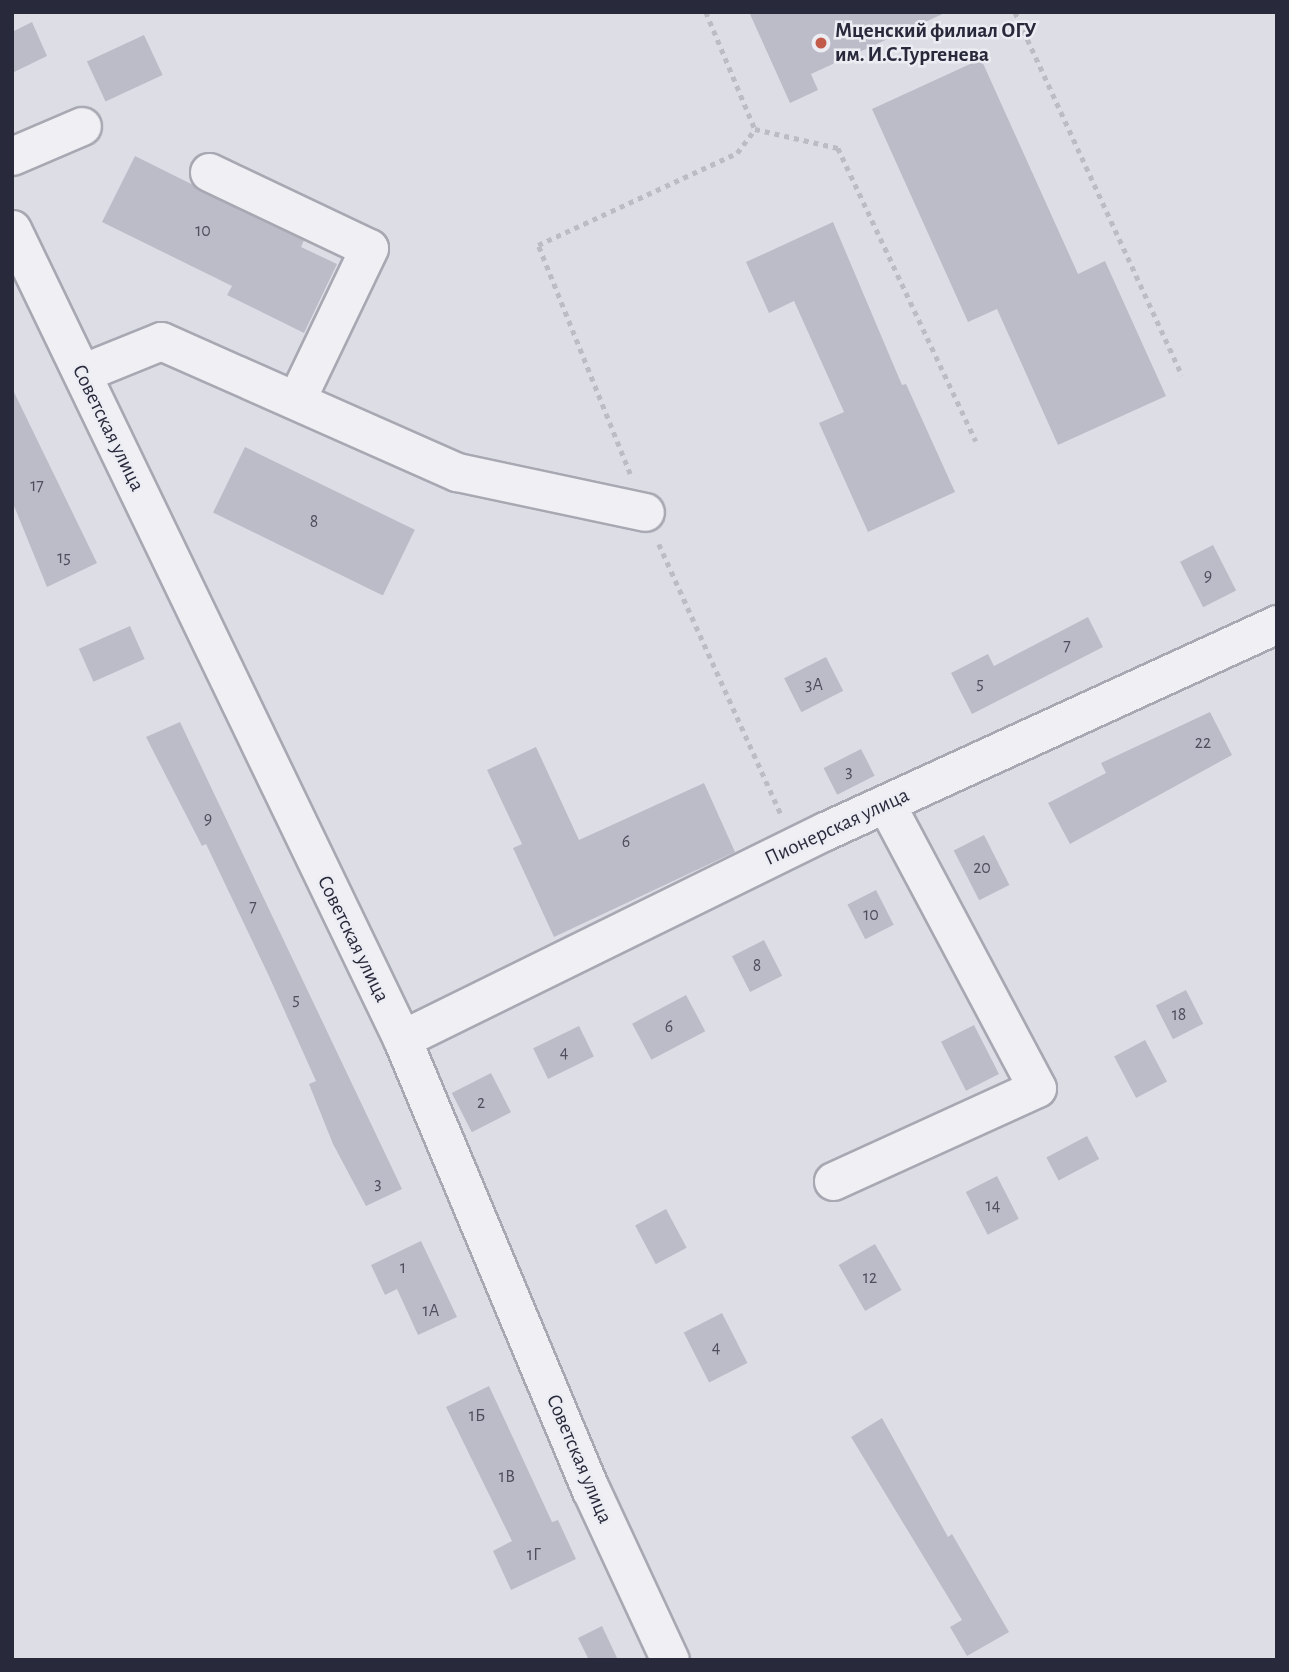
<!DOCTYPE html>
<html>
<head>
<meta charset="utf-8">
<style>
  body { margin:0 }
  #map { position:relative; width:1289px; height:1672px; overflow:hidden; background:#dddee5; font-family:"Alegreya Sans",sans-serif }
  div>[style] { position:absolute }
  .building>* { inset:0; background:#bbbcc8; transform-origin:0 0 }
  .path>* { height:4.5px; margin-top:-2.25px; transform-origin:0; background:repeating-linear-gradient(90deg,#bbbcc4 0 5px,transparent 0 10px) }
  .roads { filter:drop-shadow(2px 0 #a7a8b2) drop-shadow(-2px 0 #a7a8b2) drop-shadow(0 2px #a7a8b2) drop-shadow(0 -2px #a7a8b2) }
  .minor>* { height:37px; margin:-18.5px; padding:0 18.5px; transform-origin:18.5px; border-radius:18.5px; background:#efeff4 }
  .dots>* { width:19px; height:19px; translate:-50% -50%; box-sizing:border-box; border:4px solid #ecedf3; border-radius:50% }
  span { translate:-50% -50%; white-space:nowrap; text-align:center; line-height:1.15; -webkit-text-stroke:5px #ecedf3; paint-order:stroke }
  .number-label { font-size:18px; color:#4d4e5e }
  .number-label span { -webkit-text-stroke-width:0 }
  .poi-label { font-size:21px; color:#28293b; font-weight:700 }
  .left { translate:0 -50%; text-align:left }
  .street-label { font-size:21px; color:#28293b }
  .frame { position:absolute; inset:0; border:14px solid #28293b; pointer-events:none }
</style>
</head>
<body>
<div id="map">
  <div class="building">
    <div style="clip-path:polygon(749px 12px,947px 12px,811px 74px,818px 90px,790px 103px)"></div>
    <div style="clip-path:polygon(32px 22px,47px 56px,12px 73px,12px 32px)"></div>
    <div style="left:144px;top:35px;width:44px;height:63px;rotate:65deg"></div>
    <div style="clip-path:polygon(981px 59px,1078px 274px,1105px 261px,1166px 396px,1058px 445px,997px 309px,968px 322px,872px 109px)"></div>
    <div style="clip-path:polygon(135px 156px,304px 240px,301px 247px,337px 264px,304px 333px,227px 295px,232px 286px,102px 222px)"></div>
    <div style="clip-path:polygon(833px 222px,902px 385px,906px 384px,955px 492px,868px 532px,819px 423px,844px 412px,794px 301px,769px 313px,746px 262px)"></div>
    <div style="clip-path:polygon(12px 388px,97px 563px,47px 587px,12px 501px)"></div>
    <div style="left:245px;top:447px;width:189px;height:73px;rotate:26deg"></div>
    <div style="left:1213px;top:545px;width:51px;height:37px;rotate:63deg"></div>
    <div style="clip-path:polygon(1088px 617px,1103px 647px,972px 714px,951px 673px,988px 654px,994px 666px)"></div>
    <div style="left:130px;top:626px;width:36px;height:56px;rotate:66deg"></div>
    <div style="left:826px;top:657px;width:38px;height:47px;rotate:63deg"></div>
    <div style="clip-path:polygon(1210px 712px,1232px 755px,1070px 844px,1048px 803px,1106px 773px,1101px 763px)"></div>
    <div style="clip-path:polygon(180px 722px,402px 1189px,366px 1206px,333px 1144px,309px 1084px,316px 1081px,268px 974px,206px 844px,202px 846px,146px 737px)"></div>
    <div style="clip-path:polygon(536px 747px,579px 840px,704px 783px,735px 852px,554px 937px,513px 848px,522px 844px,487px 770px)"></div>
    <div style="left:861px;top:749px;width:30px;height:42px;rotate:63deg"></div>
    <div style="left:984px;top:835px;width:56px;height:34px;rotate:63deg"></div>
    <div style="left:876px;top:890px;width:39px;height:32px;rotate:63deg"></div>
    <div style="left:764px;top:940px;width:40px;height:36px;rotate:63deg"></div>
    <div style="left:1186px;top:990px;width:38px;height:34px;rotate:63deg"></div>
    <div style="left:686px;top:995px;width:41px;height:61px;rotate:62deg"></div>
    <div style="left:974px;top:1025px;width:55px;height:37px;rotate:63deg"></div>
    <div style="left:579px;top:1026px;width:34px;height:51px;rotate:64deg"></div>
    <div style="left:1145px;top:1040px;width:47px;height:35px;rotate:62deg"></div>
    <div style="left:491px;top:1073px;width:44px;height:44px;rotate:63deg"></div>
    <div style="left:1087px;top:1136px;width:26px;height:46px;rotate:62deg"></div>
    <div style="left:997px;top:1176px;width:48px;height:35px;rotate:63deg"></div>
    <div style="left:666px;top:1209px;width:44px;height:35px;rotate:62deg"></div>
    <div style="clip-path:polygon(421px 1241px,457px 1317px,418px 1335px,397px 1289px,385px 1295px,371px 1265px)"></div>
    <div style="left:875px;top:1244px;width:53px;height:42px;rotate:60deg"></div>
    <div style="left:722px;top:1313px;width:56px;height:43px;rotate:63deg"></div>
    <div style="clip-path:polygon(489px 1386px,552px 1522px,558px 1520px,576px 1559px,511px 1590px,493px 1551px,512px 1541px,446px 1407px)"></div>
    <div style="clip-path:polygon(882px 1418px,948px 1537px,952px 1534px,1009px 1632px,967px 1656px,950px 1627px,962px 1620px,851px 1437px)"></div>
    <div style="clip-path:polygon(602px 1626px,618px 1660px,589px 1660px,578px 1638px)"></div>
  </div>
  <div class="path">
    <div style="left:706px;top:12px;width:127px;rotate:67.3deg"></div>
    <div style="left:755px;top:129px;width:85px;rotate:12.9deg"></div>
    <div style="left:838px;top:148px;width:324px;rotate:64.8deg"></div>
    <div style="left:1015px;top:12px;width:400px;rotate:65.3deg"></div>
    <div style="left:630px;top:474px;width:247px;rotate:-111.9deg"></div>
    <div style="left:538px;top:245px;width:219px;rotate:-24.8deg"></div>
    <div style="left:737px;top:153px;width:30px;rotate:-53deg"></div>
    <div style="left:659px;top:544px;width:299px;rotate:65.7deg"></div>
  </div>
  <div class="roads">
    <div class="minor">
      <div style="left:12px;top:156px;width:76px;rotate:-23.2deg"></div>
      <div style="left:209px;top:172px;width:177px;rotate:25.4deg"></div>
      <div style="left:369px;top:248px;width:166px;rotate:115.6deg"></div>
      <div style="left:12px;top:229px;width:899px;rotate:64.29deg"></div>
      <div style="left:402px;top:1039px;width:489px;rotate:67.3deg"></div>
      <div style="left:591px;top:1490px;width:187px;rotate:65.1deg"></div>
      <div style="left:82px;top:373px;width:85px;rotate:-22.1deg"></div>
      <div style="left:161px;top:341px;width:324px;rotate:23.9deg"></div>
      <div style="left:457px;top:472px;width:192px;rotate:12deg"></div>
      <div style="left:402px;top:1039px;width:471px;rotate:-26.2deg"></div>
      <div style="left:825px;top:831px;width:497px;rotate:-24.6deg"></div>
      <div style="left:833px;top:1181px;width:224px;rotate:-24.5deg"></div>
      <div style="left:1037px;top:1088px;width:322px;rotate:-118deg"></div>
    </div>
  </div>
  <div class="dots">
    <div style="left:821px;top:43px;background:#c25b4a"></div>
  </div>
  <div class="number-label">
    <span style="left:203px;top:231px">10</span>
    <span style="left:37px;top:486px">17</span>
    <span style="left:314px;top:522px">8</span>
    <span style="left:64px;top:558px">15</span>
    <span style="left:1208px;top:576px">9</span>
    <span style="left:1067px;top:646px">7</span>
    <span style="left:980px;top:684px">5</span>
    <span style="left:814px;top:685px">3А</span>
    <span style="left:1203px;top:743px">22</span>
    <span style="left:849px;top:772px">3</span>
    <span style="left:208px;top:819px">9</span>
    <span style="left:626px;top:842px">6</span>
    <span style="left:982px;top:868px">20</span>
    <span style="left:253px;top:907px">7</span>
    <span style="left:871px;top:915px">10</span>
    <span style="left:757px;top:966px">8</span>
    <span style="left:296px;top:1000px">5</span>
    <span style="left:1179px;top:1015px">18</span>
    <span style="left:669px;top:1027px">6</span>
    <span style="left:564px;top:1053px">4</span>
    <span style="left:481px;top:1103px">2</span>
    <span style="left:378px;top:1184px">3</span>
    <span style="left:993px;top:1206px">14</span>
    <span style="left:403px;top:1268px">1</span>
    <span style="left:870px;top:1278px">12</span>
    <span style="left:431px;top:1311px">1А</span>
    <span style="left:716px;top:1348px">4</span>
    <span style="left:477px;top:1416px">1Б</span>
    <span style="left:507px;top:1477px">1В</span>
    <span style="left:534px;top:1555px">1Г</span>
  </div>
  <div class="poi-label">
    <span class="left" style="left:835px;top:43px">Мценский филиал ОГУ<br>им. И.С.Тургенева</span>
  </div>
  <div class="street-label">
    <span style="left:108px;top:428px;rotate:64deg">Советская улица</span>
    <span style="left:837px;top:827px;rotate:-25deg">Пионерская улица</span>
    <span style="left:353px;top:939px;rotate:64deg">Советская улица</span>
    <span style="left:579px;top:1459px;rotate:67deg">Советская улица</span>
  </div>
  <div class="frame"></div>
</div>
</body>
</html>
